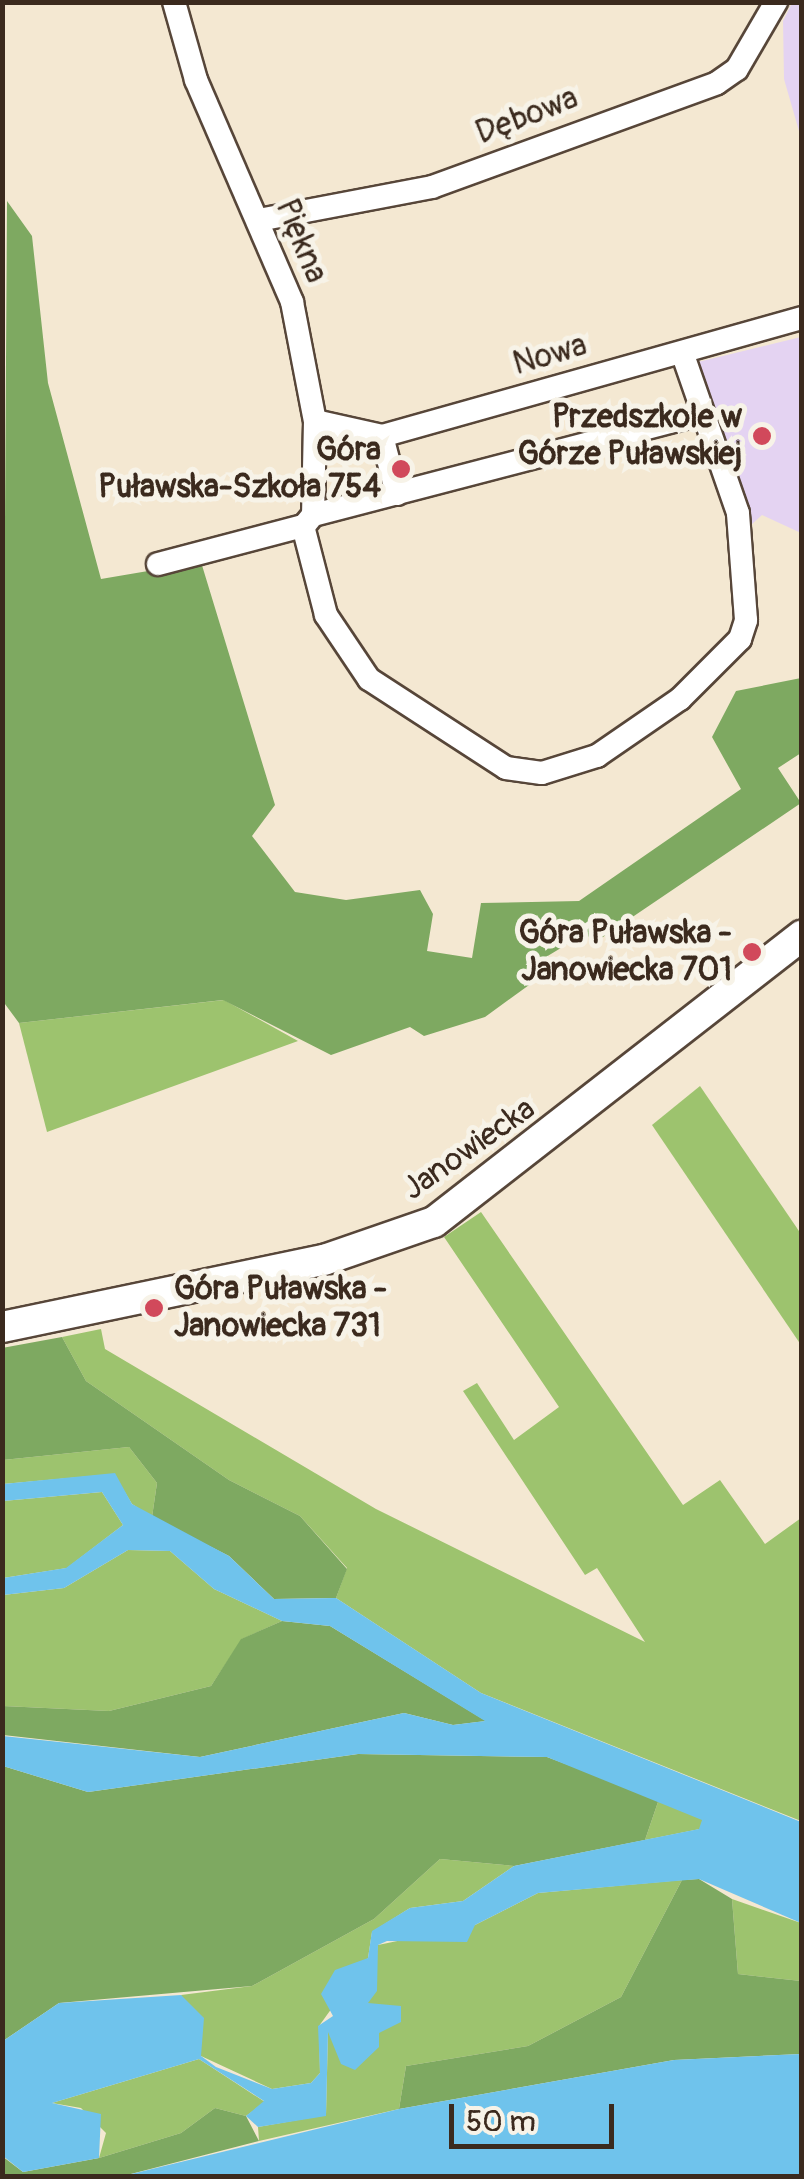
<!DOCTYPE html>
<html>
<head>
<meta charset="utf-8">
<style>
  body { margin:0 }
  #map { position:relative; width:804px; height:2179px; overflow:hidden; background:#f4e8d2; font-family:Pangolin,sans-serif }
  div>[style] { position:absolute }
  .built>* { inset:0; background:#e4d3f2 }
  .green>* { inset:0; background:#9dc36e }
  .forest>* { inset:0; background:#7ea961 }
  .water>* { inset:0; background:#6fc3ec }
  .roads { filter:drop-shadow(2px 0 #574639) drop-shadow(-2px 0 #574639) drop-shadow(0 2px #574639) drop-shadow(0 -2px #574639) }
  .minor>* { height:22px; margin:-11px; padding:0 11px; transform-origin:11px; border-radius:11px; background:#fff }
  .tertiary>* { height:30px; margin:-15px; padding:0 15px; transform-origin:15px; border-radius:15px; background:#fff }
  .dots>* { width:28px; height:28px; translate:-50% -50%; box-sizing:border-box; border:5px solid #f7f3e8; border-radius:50% }
  span { translate:-50% -50%; white-space:nowrap; text-align:center; line-height:1.15; -webkit-text-stroke:10px #f7f3e8; paint-order:stroke }
  .street-label { font-size:32px; color:#3b2a1e }
  .poi-label { font-size:32px; color:#3b2a1e; font-weight:700 }
  .right { translate:-100% -50%; text-align:right }
  .left { translate:0 -50%; text-align:left }
  .frame { position:absolute; inset:0; border:5px solid #3b2a1e; pointer-events:none }
  .scale { position:absolute; left:449px; top:2104px; width:165px; height:45px; box-sizing:border-box; border:5px solid #3b2a1e; border-top:0; padding-left:12px; font-size:30px; line-height:35px; white-space:nowrap; color:#3b2a1e; -webkit-text-stroke:8px #f7f3e8; paint-order:stroke }
</style>
</head>
<body>
<div id="map">
  <div class="built">
    <div style="clip-path:polygon(792px 3px,801px 3px,801px 138px,784px 79px,783px 21px)"></div>
    <div style="clip-path:polygon(801px 337px,801px 533px,762px 515px,751px 525px,698px 362px)"></div>
  </div>
  <div class="green">
    <div style="clip-path:polygon(224px 1000px,298px 1041px,47px 1132px,19px 1023px)"></div>
    <div style="clip-path:polygon(700px 1086px,801px 1234px,801px 1345px,652px 1125px)"></div>
    <div style="clip-path:polygon(481px 1212px,683px 1505px,720px 1480px,765px 1544px,801px 1518px,801px 1821px,481px 1693px,336px 1598px,347px 1568px,300px 1516px,229px 1480px,86px 1381px,62px 1337px,101px 1329px,105px 1349px,376px 1509px,645px 1642px,597px 1568px,585px 1575px,463px 1391px,477px 1383px,514px 1440px,559px 1407px,444px 1237px)"></div>
    <div style="clip-path:polygon(129px 1447px,157px 1483px,152px 1517px,132px 1504px,114px 1474px,3px 1484px,3px 1460px)"></div>
    <div style="clip-path:polygon(102px 1492px,123px 1525px,67px 1568px,3px 1578px,3px 1501px)"></div>
    <div style="clip-path:polygon(128px 1550px,170px 1551px,214px 1589px,282px 1621px,242px 1639px,211px 1686px,109px 1711px,3px 1706px,3px 1595px,64px 1588px)"></div>
    <div style="clip-path:polygon(659px 1799px,703px 1819px,700px 1829px,645px 1840px)"></div>
    <div style="clip-path:polygon(440px 1859px,514px 1866px,463px 1901px,410px 1908px,372px 1932px,368px 1958px,319px 2026px,320px 2073px,311px 2083px,272px 2089px,201px 2056px,181px 1995px,252px 1986px,374px 1919px)"></div>
    <div style="clip-path:polygon(682px 1880px,621px 1997px,528px 2046px,406px 2066px,399px 2109px,259px 2141px,258px 2127px,326px 2115px,328px 2031px,367px 2004px,378px 1945px,475px 1925px,538px 1893px)"></div>
    <div style="clip-path:polygon(732px 1899px,801px 1923px,801px 1981px,738px 1974px)"></div>
    <div style="clip-path:polygon(199px 2059px,265px 2102px,246px 2116px,215px 2108px,181px 2133px,99px 2158px,106px 2133px,81px 2108px,52px 2103px)"></div>
  </div>
  <div class="forest">
    <div style="clip-path:polygon(7px 201px,32px 236px,48px 383px,101px 579px,201px 562px,275px 805px,252px 836px,295px 892px,346px 900px,420px 890px,433px 914px,427px 951px,472px 958px,481px 903px,579px 901px,741px 789px,712px 737px,736px 691px,801px 678px,801px 753px,778px 768px,801px 803px,597px 941px,584px 934px,546px 957px,536px 980px,485px 1017px,424px 1036px,410px 1027px,331px 1055px,223px 1000px,19px 1023px,2px 1000px)"></div>
    <div style="clip-path:polygon(62px 1337px,86px 1381px,229px 1480px,300px 1516px,347px 1569px,336px 1598px,274px 1599px,229px 1556px,152px 1517px,157px 1483px,129px 1447px,3px 1460px,2px 1348px)"></div>
    <div style="clip-path:polygon(282px 1621px,330px 1626px,486px 1721px,453px 1725px,404px 1713px,200px 1757px,3px 1735px,3px 1706px,109px 1711px,211px 1686px,241px 1639px)"></div>
    <div style="clip-path:polygon(358px 1754px,547px 1757px,659px 1799px,645px 1840px,514px 1866px,440px 1859px,374px 1919px,252px 1986px,59px 2003px,3px 2041px,3px 1766px,88px 1792px)"></div>
    <div style="clip-path:polygon(699px 1879px,732px 1899px,738px 1974px,801px 1981px,801px 2054px,674px 2060px,399px 2109px,406px 2066px,528px 2046px,621px 1997px,682px 1880px)"></div>
    <div style="clip-path:polygon(215px 2108px,246px 2116px,259px 2141px,123px 2176px,3px 2176px,2px 2156px,23px 2172px,99px 2158px,181px 2133px)"></div>
  </div>
  <div class="water">
    <div style="clip-path:polygon(115px 1473px,132px 1504px,229px 1556px,274px 1599px,336px 1598px,481px 1693px,801px 1822px,801px 1923px,699px 1879px,538px 1893px,475px 1925px,467px 1942px,387px 1941px,378px 1945px,377px 1991px,368px 2003px,401px 2006px,401px 2022px,379px 2033px,379px 2047px,355px 2070px,341px 2064px,328px 2032px,326px 2116px,258px 2127px,246px 2116px,264px 2101px,199px 2059px,52px 2103px,101px 2114px,99px 2158px,23px 2172px,3px 2156px,3px 2041px,59px 2003px,181px 1995px,204px 2018px,201px 2056px,216px 2067px,272px 2089px,311px 2083px,320px 2073px,318px 2026px,333px 2016px,321px 1994px,335px 1970px,368px 1958px,372px 1931px,410px 1908px,463px 1901px,514px 1866px,699px 1829px,702px 1820px,547px 1757px,358px 1754px,88px 1792px,3px 1766px,3px 1736px,200px 1757px,404px 1713px,453px 1725px,485px 1721px,330px 1626px,282px 1621px,214px 1589px,170px 1551px,128px 1550px,64px 1588px,3px 1595px,3px 1578px,66px 1568px,123px 1525px,102px 1492px,3px 1501px,3px 1484px)"></div>
    <div style="clip-path:polygon(801px 2054px,801px 2176px,123px 2176px,399px 2109px,674px 2060px)"></div>
  </div>
  <div class="roads">
    <div class="minor">
      <div style="left:174px;top:2px;width:81px;rotate:74.2deg"></div>
      <div style="left:196px;top:80px;width:242px;rotate:66.6deg"></div>
      <div style="left:292px;top:302px;width:121px;rotate:79.1deg"></div>
      <div style="left:315px;top:421px;width:94px;rotate:91.2deg"></div>
      <div style="left:259px;top:220px;width:176px;rotate:-10.8deg"></div>
      <div style="left:432px;top:187px;width:303px;rotate:-20deg"></div>
      <div style="left:717px;top:83px;width:24px;rotate:-35deg"></div>
      <div style="left:737px;top:69px;width:78px;rotate:-59.8deg"></div>
      <div style="left:315px;top:421px;width:69px;rotate:12.6deg"></div>
      <div style="left:382px;top:436px;width:436px;rotate:-15.7deg"></div>
      <div style="left:382px;top:436px;width:60px;rotate:75.5deg"></div>
      <div style="left:303px;top:526px;width:92px;rotate:75.5deg"></div>
      <div style="left:326px;top:615px;width:77px;rotate:56.1deg"></div>
      <div style="left:369px;top:679px;width:163px;rotate:33deg"></div>
      <div style="left:506px;top:768px;width:36px;rotate:8deg"></div>
      <div style="left:542px;top:773px;width:58px;rotate:-17.2deg"></div>
      <div style="left:597px;top:756px;width:101px;rotate:-34.5deg"></div>
      <div style="left:680px;top:699px;width:85px;rotate:-45deg"></div>
      <div style="left:740px;top:639px;width:20px;rotate:-72deg"></div>
      <div style="left:746px;top:620px;width:107px;rotate:-94.3deg"></div>
      <div style="left:738px;top:513px;width:170px;rotate:-109.2deg"></div>
      <div style="left:304px;top:526px;width:14px;rotate:-51deg"></div>
      <div style="left:313px;top:515px;width:398px;rotate:-14.6deg"></div>
      <div style="left:158px;top:564px;width:150px;rotate:-14.7deg"></div>
    </div>
    <div class="tertiary">
      <div style="left:2px;top:1327px;width:329px;rotate:-11.8deg"></div>
      <div style="left:324px;top:1260px;width:116px;rotate:-19.1deg"></div>
      <div style="left:434px;top:1222px;width:466px;rotate:-37.9deg"></div>
    </div>
  </div>
  <div class="dots">
    <div style="left:762px;top:436px;background:#d1495b"></div>
    <div style="left:401px;top:469px;background:#d1495b"></div>
    <div style="left:752px;top:952px;background:#d1495b"></div>
    <div style="left:154px;top:1308px;background:#d1495b"></div>
  </div>
  <div class="street-label">
    <span style="left:527px;top:116px;rotate:-21deg">Dębowa</span>
    <span style="left:301px;top:241px;rotate:68deg">Piękna</span>
    <span style="left:550px;top:355px;rotate:-16deg">Nowa</span>
    <span style="left:469px;top:1149px;rotate:-35deg">Janowiecka</span>
  </div>
  <div class="poi-label">
    <span class="right" style="left:742px;top:436px">Przedszkole w<br>Górze Puławskiej</span>
    <span class="right" style="left:381px;top:469px">Góra<br>Puławska-Szkoła 754</span>
    <span class="right" style="left:732px;top:952px">Góra Puławska -<br>Janowiecka 701</span>
    <span class="left" style="left:174px;top:1308px">Góra Puławska -<br>Janowiecka 731</span>
  </div>
  <div class="frame"></div>
  <div class="scale">50 m</div>
</div>
</body>
</html>
